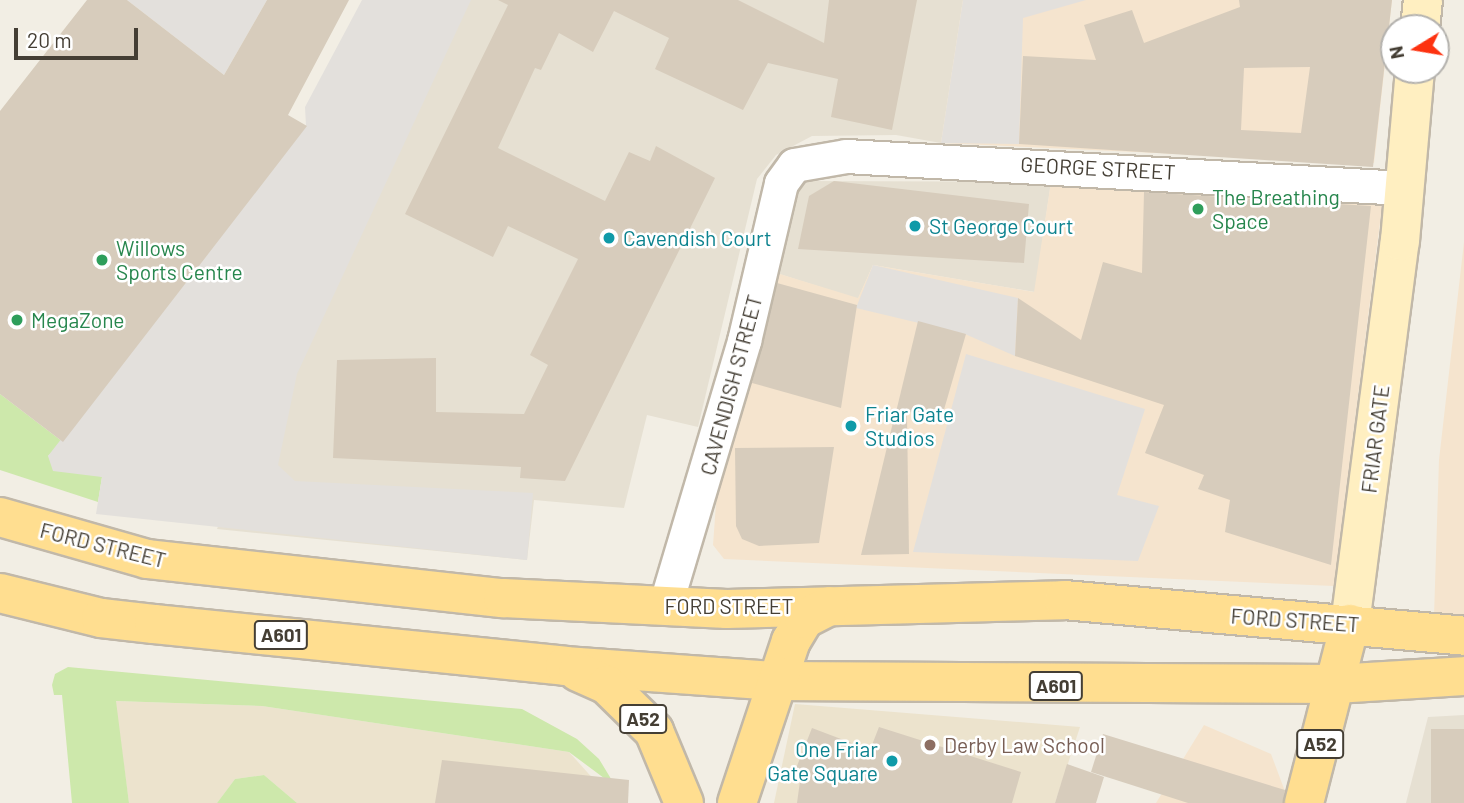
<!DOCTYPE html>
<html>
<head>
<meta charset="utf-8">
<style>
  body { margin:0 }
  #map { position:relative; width:1464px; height:803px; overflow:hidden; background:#f2eee4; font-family:Barlow,sans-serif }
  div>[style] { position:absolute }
  .residential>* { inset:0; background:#e6e0d2 }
  .commercial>* { inset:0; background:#f5e4ce }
  .education>* { inset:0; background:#ece3cd }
  .green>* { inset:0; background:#cde8ab }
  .parking>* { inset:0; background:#e3e0dc }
  .building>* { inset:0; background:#d7ccbc; transform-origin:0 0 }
  .roads { filter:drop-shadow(2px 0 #c1b8a9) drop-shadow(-2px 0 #c1b8a9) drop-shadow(0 2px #c1b8a9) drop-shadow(0 -2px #c1b8a9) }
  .street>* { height:33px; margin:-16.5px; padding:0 16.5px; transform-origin:16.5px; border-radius:16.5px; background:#fff }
  .secondary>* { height:38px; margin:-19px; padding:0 19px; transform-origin:19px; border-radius:19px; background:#ffefc1 }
  .primary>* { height:38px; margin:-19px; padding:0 19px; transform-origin:19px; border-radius:19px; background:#ffde90 }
  .dots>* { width:19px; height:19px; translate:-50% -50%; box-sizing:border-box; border:4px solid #fff; border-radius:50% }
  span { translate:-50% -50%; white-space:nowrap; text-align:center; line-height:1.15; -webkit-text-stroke:5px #fff; paint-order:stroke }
  .shield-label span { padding:2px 5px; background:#fff; border:2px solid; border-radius:5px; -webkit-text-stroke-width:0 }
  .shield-label { font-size:19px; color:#443e34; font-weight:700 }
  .street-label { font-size:21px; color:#443e34 }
  .leisure-label { font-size:21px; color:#27864d }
  .left { translate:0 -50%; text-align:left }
  .culture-label { font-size:21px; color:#0d838f }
  .right { translate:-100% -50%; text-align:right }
  .education-label { font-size:21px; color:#785e54 }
  .north { position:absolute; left:1380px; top:14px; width:70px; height:70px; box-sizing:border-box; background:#fff; border:2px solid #b4b2ae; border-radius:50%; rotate:259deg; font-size:19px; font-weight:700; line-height:28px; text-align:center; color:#443e34 }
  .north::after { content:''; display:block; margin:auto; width:24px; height:32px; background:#fd3210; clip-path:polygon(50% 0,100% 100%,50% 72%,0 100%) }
  .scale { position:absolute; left:14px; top:28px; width:124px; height:32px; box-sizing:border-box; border:4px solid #443e34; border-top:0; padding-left:9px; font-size:21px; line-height:24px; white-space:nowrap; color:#443e34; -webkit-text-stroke:5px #fff; paint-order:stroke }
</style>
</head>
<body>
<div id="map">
  <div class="residential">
    <div style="clip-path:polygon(425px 0,963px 0,941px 143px,896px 135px,812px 136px,776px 155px,757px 179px,698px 427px,647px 415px,624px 508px,534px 500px,527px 560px,217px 529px)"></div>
    <div style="clip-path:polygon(801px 181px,1051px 182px,1035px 292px,873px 265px,858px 299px,770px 271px)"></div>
    <div style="clip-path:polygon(1464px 715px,1464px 803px,1406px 803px,1428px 717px)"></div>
  </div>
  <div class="commercial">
    <div style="clip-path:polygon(963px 0,1392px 0,1374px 163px,941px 143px)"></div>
    <div style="clip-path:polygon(1051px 182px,1383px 199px,1334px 586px,724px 559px,713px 545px,717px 490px,770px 271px,858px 298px,873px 265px,1034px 292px)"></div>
    <div style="clip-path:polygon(1464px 242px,1464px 617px,1434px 616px,1439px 460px)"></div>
    <div style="clip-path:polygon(1204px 725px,1271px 754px,1286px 794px,1283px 803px,1156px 803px)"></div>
  </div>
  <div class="education">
    <div style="clip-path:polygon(115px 701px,262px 706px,569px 752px,615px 803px,297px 803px,264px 775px,235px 779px,217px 803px,129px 803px)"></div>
    <div style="clip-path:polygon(795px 704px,1080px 727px,1055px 803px,774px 803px)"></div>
  </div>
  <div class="green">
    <div style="clip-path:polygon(0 394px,63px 442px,48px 456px,102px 477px,98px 502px,0 470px)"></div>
    <div style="clip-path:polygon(68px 667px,522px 709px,577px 739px,599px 759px,616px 787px,569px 752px,262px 706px,116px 701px,129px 803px,72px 803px,62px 695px,54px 695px,52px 685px,55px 674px)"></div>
    <div style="clip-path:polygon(264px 775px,297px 803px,217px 803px,235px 779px)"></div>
  </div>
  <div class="parking">
    <div style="clip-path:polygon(127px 0,267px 0,224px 75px)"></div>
    <div style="clip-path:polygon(362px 0,471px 0,297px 374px,278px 465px,295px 481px,533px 493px,527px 560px,96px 514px,102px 477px,53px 471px,48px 456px,306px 126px,305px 107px)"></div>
    <div style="clip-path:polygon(963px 0,1086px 0,1023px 18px,1019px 144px,941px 143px)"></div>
    <div style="clip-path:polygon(873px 265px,1018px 298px,1015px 356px,965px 334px,856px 308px)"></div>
    <div style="clip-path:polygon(966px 354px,1145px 409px,1117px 495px,1159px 506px,1138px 561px,913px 552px)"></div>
  </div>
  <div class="building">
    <div style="clip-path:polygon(87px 0,127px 0,224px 75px,267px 0,349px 0,288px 115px,307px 126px,63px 442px,0 394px,0 111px)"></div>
    <div style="clip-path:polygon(498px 0,738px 0,824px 43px,829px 0,917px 0,892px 130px,831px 117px,838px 79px,768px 63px,743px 110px,655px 69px,669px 38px,614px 11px,593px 52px,559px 33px,541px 70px,535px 68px,498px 148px,605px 201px,629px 152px,650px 161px,656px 146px,715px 178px,565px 481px,520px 478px,521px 467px,333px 458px,337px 360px,436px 358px,436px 412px,524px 414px,548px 365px,530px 355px,578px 259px,508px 226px,493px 257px,405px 214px,508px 5px)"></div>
    <div style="clip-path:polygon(evenodd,1239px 0,1392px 0,1373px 167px,1019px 144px,1023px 56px,1096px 60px,1084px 25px,1132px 10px,1144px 43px,1240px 7px,1239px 0,1310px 67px,1301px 133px,1241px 130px,1244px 68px,1310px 67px)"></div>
    <div style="clip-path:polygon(834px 181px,1029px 204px,1024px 263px,798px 249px,809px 196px)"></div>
    <div style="clip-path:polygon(1144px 192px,1371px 206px,1331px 565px,1225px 532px,1230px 500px,1198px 489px,1204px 475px,1145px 453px,1164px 405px,1015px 356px,1018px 298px,1081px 340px,1103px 262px,1142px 273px)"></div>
    <div style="clip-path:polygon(777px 283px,857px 305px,841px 408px,752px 383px)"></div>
    <div style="clip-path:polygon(918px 321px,966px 334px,943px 413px,896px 412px)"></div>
    <div style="clip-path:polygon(895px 414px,907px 416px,909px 554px,861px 555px)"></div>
    <div style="clip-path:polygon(834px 447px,819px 543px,759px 546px,742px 539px,736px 526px,735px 448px)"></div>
    <div style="clip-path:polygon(879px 727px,1021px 772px,1012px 803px,797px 803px,801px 774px,795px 771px,812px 728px,870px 750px)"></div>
    <div style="left:1431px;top:729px;width:33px;height:74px"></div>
    <div style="clip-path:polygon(1103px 734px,1285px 790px,1283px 803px,1188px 803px,1091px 772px)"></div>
    <div style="clip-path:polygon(442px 760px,629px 780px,628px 803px,435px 803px)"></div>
    <div style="clip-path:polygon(1067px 764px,1104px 777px,1096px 803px,1055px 803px)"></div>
  </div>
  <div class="roads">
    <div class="street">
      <div style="left:665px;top:606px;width:277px;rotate:-73.4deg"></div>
      <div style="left:744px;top:341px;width:162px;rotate:-76.8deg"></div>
      <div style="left:781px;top:183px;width:22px;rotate:-54deg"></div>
      <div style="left:794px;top:165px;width:53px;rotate:-9.8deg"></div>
      <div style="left:846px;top:156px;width:557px;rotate:3.29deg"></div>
    </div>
    <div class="secondary">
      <div style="left:1420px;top:28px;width:28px;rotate:-84deg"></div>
      <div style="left:1350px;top:624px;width:386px;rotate:-82.6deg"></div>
      <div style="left:1400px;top:241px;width:172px;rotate:-85deg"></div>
    </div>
    <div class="primary">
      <div style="left:0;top:517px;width:153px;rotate:15.9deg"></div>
      <div style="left:147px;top:559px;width:358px;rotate:6.3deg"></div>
      <div style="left:503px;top:598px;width:224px;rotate:2.8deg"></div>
      <div style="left:727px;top:609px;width:337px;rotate:-1.5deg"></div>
      <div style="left:1064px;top:600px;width:402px;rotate:5.1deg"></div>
      <div style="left:0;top:593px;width:104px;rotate:13.9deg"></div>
      <div style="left:101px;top:618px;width:53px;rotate:6.5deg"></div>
      <div style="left:154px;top:624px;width:413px;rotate:5.8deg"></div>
      <div style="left:565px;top:666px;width:212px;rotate:4.1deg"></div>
      <div style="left:776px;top:681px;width:559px;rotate:0.31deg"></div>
      <div style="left:1335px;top:684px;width:129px;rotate:-3.5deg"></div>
      <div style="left:578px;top:672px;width:32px;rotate:24deg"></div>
      <div style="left:607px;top:685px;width:66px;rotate:44.4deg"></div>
      <div style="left:654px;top:731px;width:78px;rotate:67.4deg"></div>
      <div style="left:737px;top:803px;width:171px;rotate:-71.6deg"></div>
      <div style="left:791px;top:641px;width:26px;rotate:-59deg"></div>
      <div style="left:804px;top:619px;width:28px;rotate:-27deg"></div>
      <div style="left:1304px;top:803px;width:185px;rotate:-75.6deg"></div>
    </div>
  </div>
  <div class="dots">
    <div style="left:1198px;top:209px;background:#2e9e5b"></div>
    <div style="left:915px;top:226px;background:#0f9aa8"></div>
    <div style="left:609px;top:238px;background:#0f9aa8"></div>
    <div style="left:102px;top:260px;background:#2e9e5b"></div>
    <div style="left:17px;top:320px;background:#2e9e5b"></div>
    <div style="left:851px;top:426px;background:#0f9aa8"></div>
    <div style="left:930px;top:745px;background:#8d6e63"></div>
    <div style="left:892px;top:761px;background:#0f9aa8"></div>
  </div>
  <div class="shield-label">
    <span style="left:281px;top:635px">A601</span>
    <span style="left:1056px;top:686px">A601</span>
    <span style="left:643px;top:719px">A52</span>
    <span style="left:1320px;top:744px">A52</span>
  </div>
  <div class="street-label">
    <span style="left:1098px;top:168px;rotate:3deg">GEORGE STREET</span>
    <span style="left:731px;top:385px;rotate:-75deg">CAVENDISH STREET</span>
    <span style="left:1375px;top:439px;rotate:-83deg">FRIAR GATE</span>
    <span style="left:103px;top:545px;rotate:14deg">FORD STREET</span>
    <span style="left:729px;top:606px">FORD STREET</span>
    <span style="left:1295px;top:620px;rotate:4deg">FORD STREET</span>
  </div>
  <div class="leisure-label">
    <span class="left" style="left:1212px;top:209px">The Breathing<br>Space</span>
    <span class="left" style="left:116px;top:260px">Willows<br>Sports Centre</span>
    <span class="left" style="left:31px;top:320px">MegaZone</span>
  </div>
  <div class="culture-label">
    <span class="left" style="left:929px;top:226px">St George Court</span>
    <span class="left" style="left:623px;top:238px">Cavendish Court</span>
    <span class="left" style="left:865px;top:426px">Friar Gate<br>Studios</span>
    <span class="right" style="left:878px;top:761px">One Friar<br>Gate Square</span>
  </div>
  <div class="education-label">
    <span class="left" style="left:944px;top:745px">Derby Law School</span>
  </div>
  <div class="north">N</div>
  <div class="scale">20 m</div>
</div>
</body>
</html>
